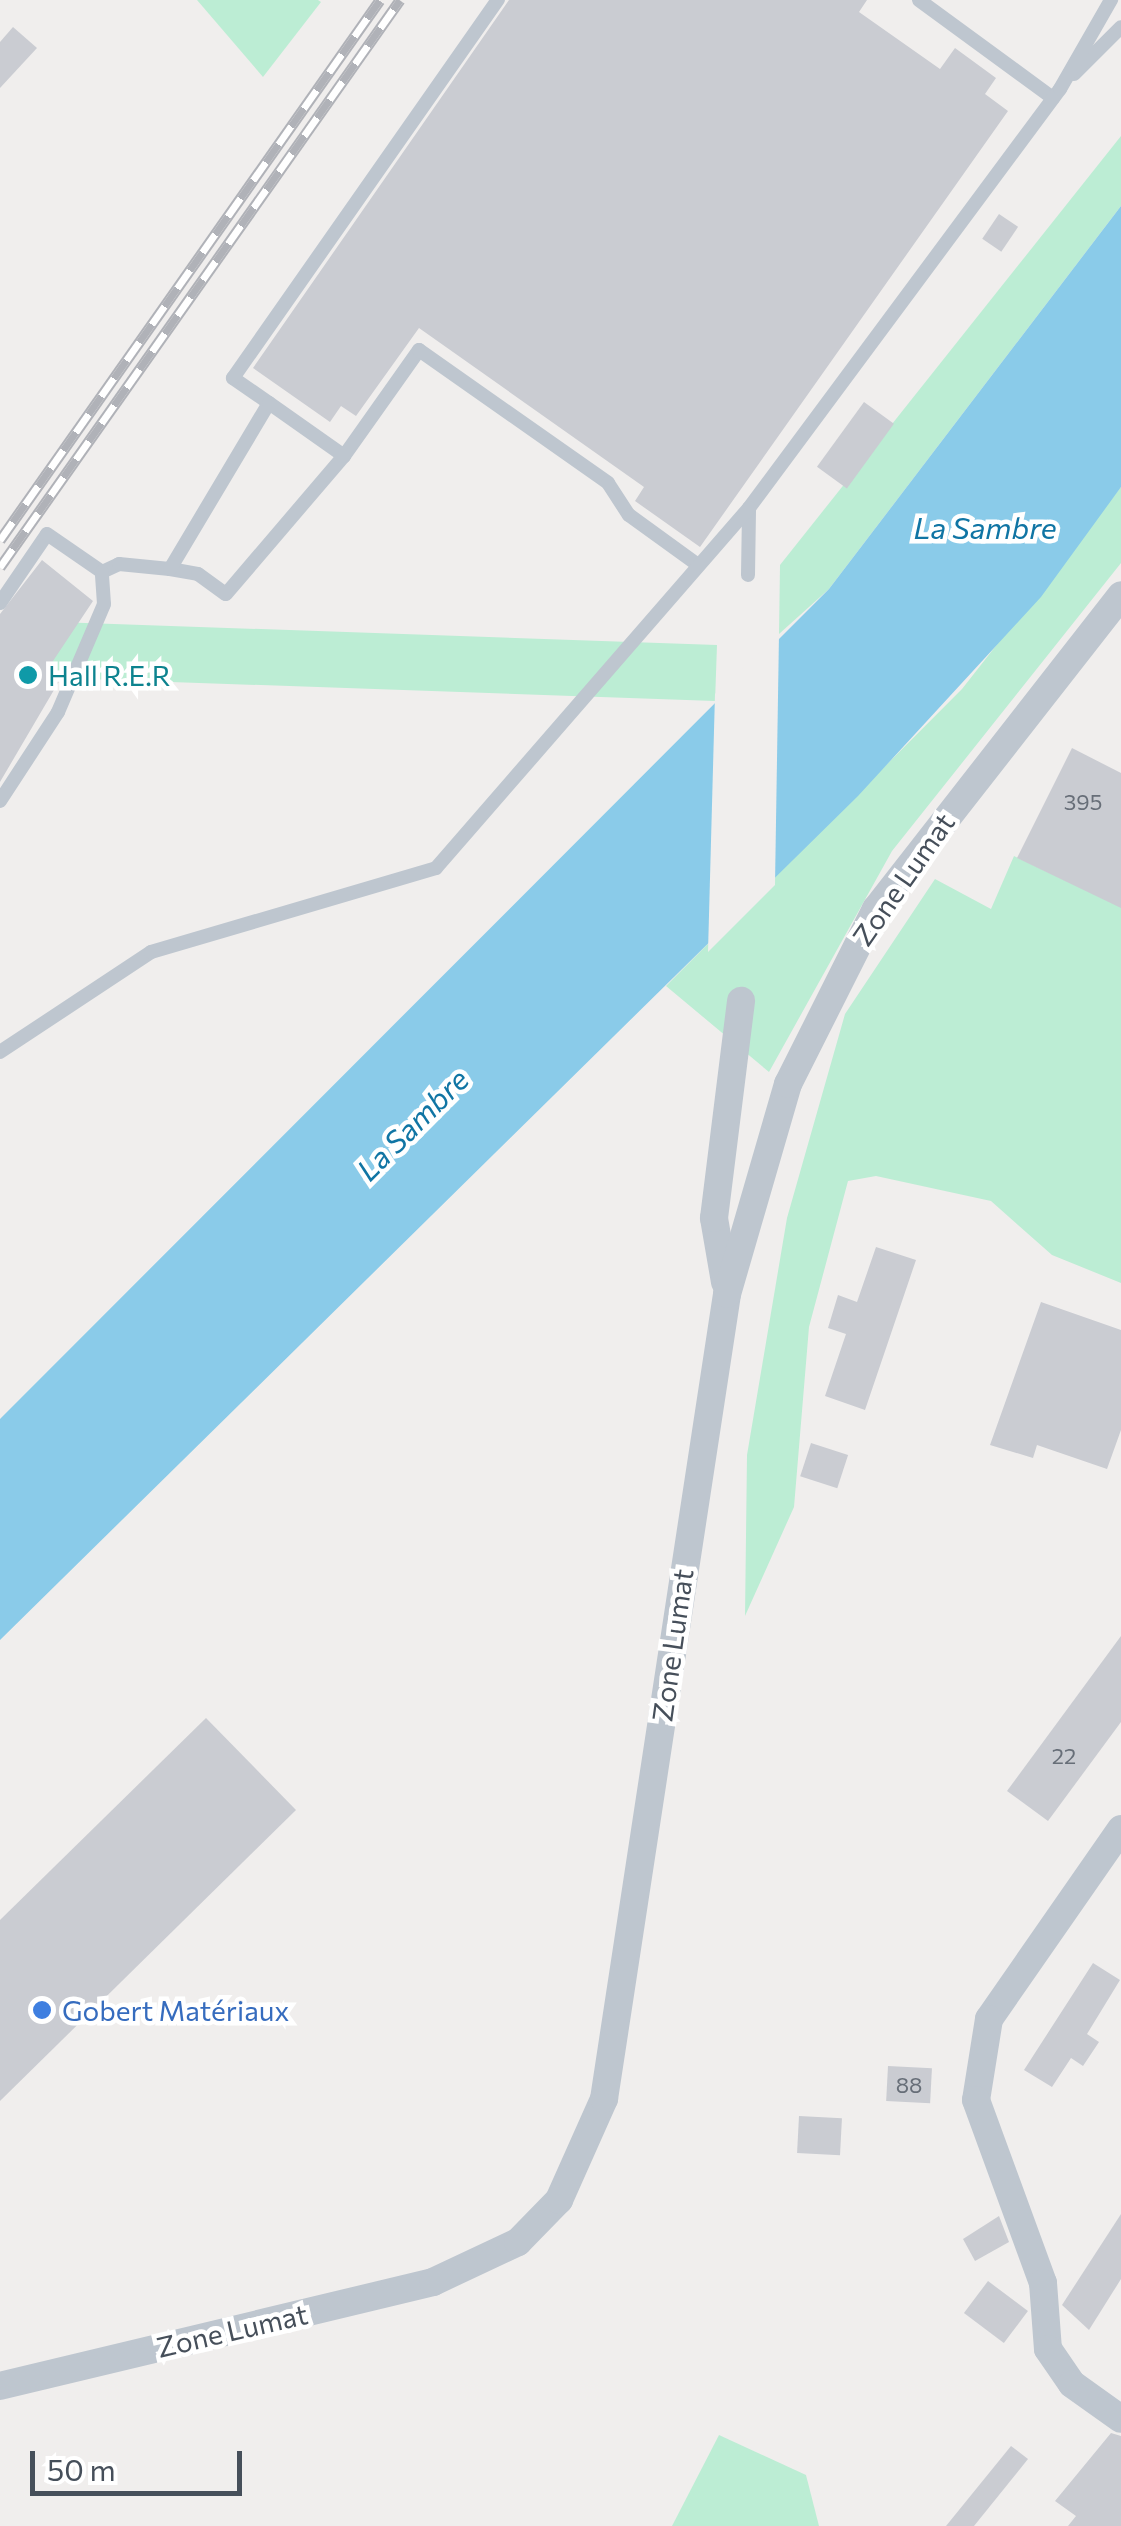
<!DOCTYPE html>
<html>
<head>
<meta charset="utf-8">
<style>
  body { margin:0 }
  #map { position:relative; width:1121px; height:2526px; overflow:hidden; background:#f0eeed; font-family:Commissioner,sans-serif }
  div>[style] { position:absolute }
  .green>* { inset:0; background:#bcedd4; transform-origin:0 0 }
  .water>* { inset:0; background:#8acbe9 }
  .pier>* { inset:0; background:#f0eeed }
  .building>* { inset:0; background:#caccd2; transform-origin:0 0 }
  .lane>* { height:14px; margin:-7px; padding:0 7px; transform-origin:7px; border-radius:7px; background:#bec6cf }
  .street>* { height:28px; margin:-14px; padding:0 14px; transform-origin:14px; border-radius:14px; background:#bec6cf }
  .rail>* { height:11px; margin-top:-5.5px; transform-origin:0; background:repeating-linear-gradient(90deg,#fff 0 22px,#b0b2b8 0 44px); box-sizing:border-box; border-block:2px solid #b0b2b8 }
  .dots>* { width:28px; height:28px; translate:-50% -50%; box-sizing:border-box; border:5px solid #fff; border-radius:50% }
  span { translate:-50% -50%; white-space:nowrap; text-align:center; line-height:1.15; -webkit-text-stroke:9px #fff; paint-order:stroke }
  .number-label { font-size:22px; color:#676e78 }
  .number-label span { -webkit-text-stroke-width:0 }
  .culture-label { font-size:28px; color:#0d838f }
  .left { translate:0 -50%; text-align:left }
  .street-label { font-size:28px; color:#464f5a }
  .shop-label { font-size:28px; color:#366cbe }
  .water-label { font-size:30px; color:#1075a4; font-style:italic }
  .scale { position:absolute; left:30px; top:2451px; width:212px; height:45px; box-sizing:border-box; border:5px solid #464f5a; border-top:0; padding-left:12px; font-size:30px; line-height:35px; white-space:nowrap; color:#464f5a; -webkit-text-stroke:8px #fff; paint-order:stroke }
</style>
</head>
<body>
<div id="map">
  <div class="green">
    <div style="clip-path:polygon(197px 0,318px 0,321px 2px,263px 77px)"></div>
    <div style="clip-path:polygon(1121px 136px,1121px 206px,829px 589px,779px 634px,780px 565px)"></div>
    <div style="clip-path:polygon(1121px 487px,1121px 563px,892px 851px,769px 1072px,666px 986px,962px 689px)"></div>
    <div style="left:717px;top:645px;width:56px;height:1016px;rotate:92deg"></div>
    <div style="clip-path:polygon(1014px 856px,1121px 907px,1121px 1283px,1052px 1255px,991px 1201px,876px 1176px,848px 1181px,809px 1327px,794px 1507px,745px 1616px,747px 1455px,787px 1218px,845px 1014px,935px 879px,991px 909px)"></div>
    <div style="clip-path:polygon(719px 2435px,806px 2475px,819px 2526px,672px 2526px)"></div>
  </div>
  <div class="water">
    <div style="clip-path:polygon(1121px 206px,1121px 487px,1041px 597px,858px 796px,0 1640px,0 1419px,829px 589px)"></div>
  </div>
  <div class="pier">
    <div style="clip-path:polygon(779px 634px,775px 885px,708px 952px,715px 694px)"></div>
  </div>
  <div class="building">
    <div style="clip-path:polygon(509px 0,867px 0,859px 12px,940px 69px,955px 48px,996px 78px,985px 94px,1008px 111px,700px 547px,635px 501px,644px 487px,419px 328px,356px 416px,341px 406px,330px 422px,253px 368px)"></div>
    <div style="clip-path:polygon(13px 27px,37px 48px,0 88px,0 42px)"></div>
    <div style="left:999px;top:214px;width:23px;height:30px;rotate:34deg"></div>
    <div style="left:864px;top:402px;width:37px;height:80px;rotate:36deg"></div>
    <div style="clip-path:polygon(42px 560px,93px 601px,47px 670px,61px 678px,0 782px,0 614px)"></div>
    <div style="clip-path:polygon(1072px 748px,1121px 773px,1121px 908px,1017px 858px)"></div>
    <div style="clip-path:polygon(876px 1247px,916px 1260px,865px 1410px,825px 1396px,846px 1334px,828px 1328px,838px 1295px,857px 1302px)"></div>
    <div style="clip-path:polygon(1041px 1302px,1121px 1330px,1121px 1430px,1107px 1469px,1037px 1445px,1033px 1458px,990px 1445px)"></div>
    <div style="left:811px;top:1443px;width:39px;height:35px;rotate:18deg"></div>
    <div style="clip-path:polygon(1121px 1636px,1121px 1722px,1048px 1821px,1007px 1791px)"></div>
    <div style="clip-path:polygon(206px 1718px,296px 1810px,0 2101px,0 1920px)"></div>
    <div style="clip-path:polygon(1093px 1963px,1120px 1980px,1087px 2034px,1099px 2042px,1083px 2066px,1071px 2058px,1052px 2087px,1024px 2070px)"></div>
    <div style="left:888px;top:2066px;width:44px;height:35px;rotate:3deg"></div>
    <div style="left:799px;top:2116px;width:43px;height:37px;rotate:3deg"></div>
    <div style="clip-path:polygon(1121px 2214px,1121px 2279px,1089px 2330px,1062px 2305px)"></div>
    <div style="clip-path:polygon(999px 2216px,1009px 2242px,975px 2261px,963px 2239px)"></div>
    <div style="left:988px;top:2281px;width:50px;height:40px;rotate:37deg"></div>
    <div style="clip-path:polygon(1111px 2433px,1121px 2436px,1121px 2526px,1068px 2526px,1076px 2516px,1055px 2501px)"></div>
    <div style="clip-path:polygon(1011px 2446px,1028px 2459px,974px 2526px,946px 2526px)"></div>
  </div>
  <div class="lane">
    <div style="left:919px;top:0;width:166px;rotate:36.2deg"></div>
    <div style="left:1074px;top:74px;width:66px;rotate:-45deg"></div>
    <div style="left:269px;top:403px;width:44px;rotate:-145.2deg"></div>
    <div style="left:233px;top:378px;width:462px;rotate:-55deg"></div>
    <div style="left:170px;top:569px;width:28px;rotate:10deg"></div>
    <div style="left:198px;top:574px;width:34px;rotate:36deg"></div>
    <div style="left:226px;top:594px;width:182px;rotate:-49.5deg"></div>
    <div style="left:748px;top:575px;width:67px;rotate:-89.1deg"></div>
    <div style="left:749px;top:508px;width:522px;rotate:-53.42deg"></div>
    <div style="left:1060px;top:89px;width:103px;rotate:-60.2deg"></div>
    <div style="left:0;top:603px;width:83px;rotate:-55.7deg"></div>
    <div style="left:47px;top:534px;width:67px;rotate:34.6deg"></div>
    <div style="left:102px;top:572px;width:19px;rotate:-25deg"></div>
    <div style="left:119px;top:564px;width:51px;rotate:5.6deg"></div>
    <div style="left:170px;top:569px;width:193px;rotate:-59.2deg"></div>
    <div style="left:269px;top:403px;width:92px;rotate:35.2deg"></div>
    <div style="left:344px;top:456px;width:130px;rotate:-54.7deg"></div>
    <div style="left:419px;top:350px;width:231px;rotate:35.1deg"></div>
    <div style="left:608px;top:483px;width:38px;rotate:57deg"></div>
    <div style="left:629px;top:515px;width:85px;rotate:35.9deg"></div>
    <div style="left:0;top:801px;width:106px;rotate:-56.9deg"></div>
    <div style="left:58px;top:712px;width:117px;rotate:-66.9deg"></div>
    <div style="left:104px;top:604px;width:32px;rotate:-94deg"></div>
    <div style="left:0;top:1052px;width:181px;rotate:-33.5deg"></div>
    <div style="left:151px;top:952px;width:297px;rotate:-16.4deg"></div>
    <div style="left:436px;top:868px;width:477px;rotate:-49deg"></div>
  </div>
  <div class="street">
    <div style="left:725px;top:1282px;width:65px;rotate:-99.8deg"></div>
    <div style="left:714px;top:1218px;width:219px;rotate:-82.9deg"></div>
    <div style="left:1121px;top:1829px;width:231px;rotate:124.8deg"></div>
    <div style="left:989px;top:2019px;width:82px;rotate:99.1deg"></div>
    <div style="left:976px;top:2100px;width:195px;rotate:69.9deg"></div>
    <div style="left:1043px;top:2283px;width:66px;rotate:85.7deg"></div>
    <div style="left:1048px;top:2349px;width:42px;rotate:55.6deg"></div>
    <div style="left:1072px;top:2384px;width:60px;rotate:35.5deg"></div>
    <div style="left:0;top:2386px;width:445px;rotate:-13.5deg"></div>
    <div style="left:433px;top:2282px;width:94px;rotate:-25.2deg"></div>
    <div style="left:518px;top:2242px;width:59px;rotate:-45.7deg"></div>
    <div style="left:559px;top:2200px;width:111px;rotate:-66deg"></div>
    <div style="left:604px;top:2099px;width:814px;rotate:-81.31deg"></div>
    <div style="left:727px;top:1294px;width:219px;rotate:-73.8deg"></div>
    <div style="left:788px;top:1084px;width:196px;rotate:-63.3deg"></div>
    <div style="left:876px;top:909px;width:398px;rotate:-52deg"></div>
  </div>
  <div class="rail">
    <div style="left:0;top:540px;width:660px;rotate:-54.87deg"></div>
    <div style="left:0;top:567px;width:694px;rotate:-54.8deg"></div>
  </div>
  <div class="dots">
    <div style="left:28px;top:675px;background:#0f9aa8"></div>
    <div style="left:42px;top:2010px;background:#3f7fe0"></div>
  </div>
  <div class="number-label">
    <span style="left:1083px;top:802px">395</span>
    <span style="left:1064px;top:1756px">22</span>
    <span style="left:909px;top:2085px">88</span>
  </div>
  <div class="culture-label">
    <span class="left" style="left:48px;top:675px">Hall R.E.R</span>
  </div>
  <div class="street-label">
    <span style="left:903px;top:879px;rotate:-55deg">Zone Lumat</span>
    <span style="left:672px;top:1645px;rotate:-82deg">Zone Lumat</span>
    <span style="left:232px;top:2330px;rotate:-13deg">Zone Lumat</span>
  </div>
  <div class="shop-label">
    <span class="left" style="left:62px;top:2010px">Gobert Matériaux</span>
  </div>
  <div class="water-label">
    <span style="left:985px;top:527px">La Sambre</span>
    <span style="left:412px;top:1124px;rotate:-45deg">La Sambre</span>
  </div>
  <div class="scale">50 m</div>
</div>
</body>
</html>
